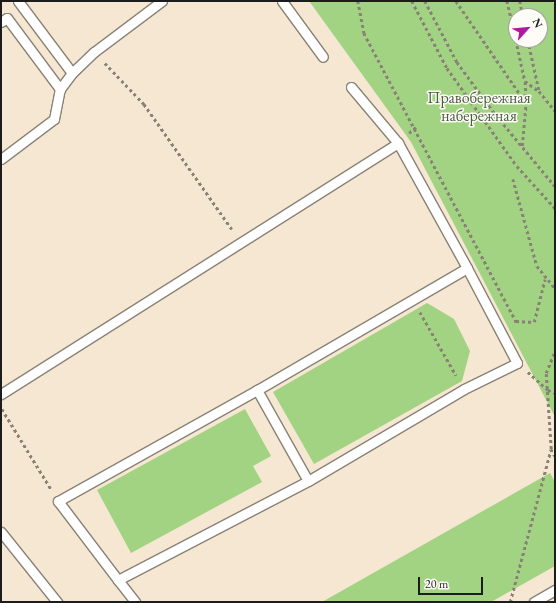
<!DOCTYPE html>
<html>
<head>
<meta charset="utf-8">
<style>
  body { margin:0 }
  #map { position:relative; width:556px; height:603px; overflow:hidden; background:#f5e7d1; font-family:"EB Garamond",serif }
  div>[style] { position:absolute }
  .green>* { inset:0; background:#a2d382 }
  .path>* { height:2.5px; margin-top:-1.25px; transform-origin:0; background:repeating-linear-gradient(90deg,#888276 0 3px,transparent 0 6px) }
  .roads { filter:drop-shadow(1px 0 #888276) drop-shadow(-1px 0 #888276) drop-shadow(0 1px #888276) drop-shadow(0 -1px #888276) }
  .lane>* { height:9px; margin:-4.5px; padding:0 4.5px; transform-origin:4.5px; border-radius:4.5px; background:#fff }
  span { translate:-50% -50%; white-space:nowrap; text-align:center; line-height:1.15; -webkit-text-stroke:3px #fdfcf7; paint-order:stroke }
  .park-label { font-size:16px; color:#4b5c40 }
  .frame { position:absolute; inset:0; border:2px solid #1c1c1c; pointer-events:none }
  .north { position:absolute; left:508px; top:8px; width:40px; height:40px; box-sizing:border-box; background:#fdfcf7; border:1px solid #a3a29f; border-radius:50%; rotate:63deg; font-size:11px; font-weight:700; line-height:16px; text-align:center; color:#1c1c1c }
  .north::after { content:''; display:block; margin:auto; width:14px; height:18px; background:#b5179e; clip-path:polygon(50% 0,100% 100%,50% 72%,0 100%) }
  .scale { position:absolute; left:418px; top:577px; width:65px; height:18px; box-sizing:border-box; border:2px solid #1c1c1c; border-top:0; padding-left:5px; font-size:12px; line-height:14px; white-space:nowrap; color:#1c1c1c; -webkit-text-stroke:3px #fdfcf7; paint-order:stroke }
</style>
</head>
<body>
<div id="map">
  <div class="green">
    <div style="clip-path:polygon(evenodd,309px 1px,552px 1px,555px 5px,555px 417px,411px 142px,309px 1px,516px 16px,540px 16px,540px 40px,516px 40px,516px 16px)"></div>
    <div style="clip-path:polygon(427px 303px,454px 319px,470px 351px,462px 381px,314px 464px,273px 392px)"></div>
    <div style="clip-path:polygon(245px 409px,271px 456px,253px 466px,262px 482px,131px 553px,97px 490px)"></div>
    <div style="clip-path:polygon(550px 473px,555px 482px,555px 566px,491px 602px,322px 602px)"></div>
  </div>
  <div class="path">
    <div style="left:358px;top:1px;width:33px;rotate:79deg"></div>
    <div style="left:364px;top:33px;width:328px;rotate:62.2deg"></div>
    <div style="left:412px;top:1px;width:76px;rotate:62.4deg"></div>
    <div style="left:447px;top:68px;width:120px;rotate:54.5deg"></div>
    <div style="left:517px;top:166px;width:57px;rotate:47.9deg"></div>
    <div style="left:425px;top:1px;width:69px;rotate:62.3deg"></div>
    <div style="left:457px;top:62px;width:66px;rotate:53.7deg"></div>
    <div style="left:496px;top:115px;width:92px;rotate:50.3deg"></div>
    <div style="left:456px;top:1px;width:124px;rotate:55.5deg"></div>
    <div style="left:507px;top:1px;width:37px;rotate:76deg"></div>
    <div style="left:520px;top:1px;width:15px;rotate:79deg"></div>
    <div style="left:516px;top:40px;width:42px;rotate:77.6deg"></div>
    <div style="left:525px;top:81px;width:17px;rotate:36deg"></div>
    <div style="left:539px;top:91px;width:26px;rotate:51deg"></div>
    <div style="left:528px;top:40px;width:51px;rotate:77.6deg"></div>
    <div style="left:105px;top:63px;width:57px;rotate:46.4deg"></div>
    <div style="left:144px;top:104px;width:153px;rotate:54.9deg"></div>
    <div style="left:409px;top:133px;width:9px;rotate:-41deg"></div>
    <div style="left:522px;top:146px;width:43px;rotate:-84.7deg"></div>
    <div style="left:526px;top:103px;width:21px;rotate:-93deg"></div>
    <div style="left:513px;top:179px;width:90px;rotate:74.6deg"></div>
    <div style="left:537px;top:266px;width:28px;rotate:51deg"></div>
    <div style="left:420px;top:312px;width:73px;rotate:60.3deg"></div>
    <div style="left:516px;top:321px;width:18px;rotate:3deg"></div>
    <div style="left:534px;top:322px;width:44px;rotate:-75.7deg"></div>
    <div style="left:528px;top:372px;width:27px;rotate:42deg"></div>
    <div style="left:548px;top:390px;width:8px;rotate:23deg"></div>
    <div style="left:2px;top:409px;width:94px;rotate:58.5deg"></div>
    <div style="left:551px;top:449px;width:8px;rotate:60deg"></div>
    <div style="left:510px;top:602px;width:158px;rotate:-75deg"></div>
    <div style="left:551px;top:449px;width:76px;rotate:-93.8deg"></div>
    <div style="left:546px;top:373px;width:24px;rotate:-68deg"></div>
  </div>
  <div class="roads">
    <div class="lane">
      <div style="left:18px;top:1px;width:90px;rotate:53.1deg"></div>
      <div style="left:72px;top:73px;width:30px;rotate:-44deg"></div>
      <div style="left:94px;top:52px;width:85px;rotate:-36.9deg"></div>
      <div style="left:282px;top:1px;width:69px;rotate:53.8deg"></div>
      <div style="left:1px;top:22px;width:7px;rotate:-34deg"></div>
      <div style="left:7px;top:18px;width:89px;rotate:53.3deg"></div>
      <div style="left:351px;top:87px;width:73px;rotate:50deg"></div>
      <div style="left:398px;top:143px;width:143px;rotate:61.1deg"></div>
      <div style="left:1px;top:159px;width:66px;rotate:-37deg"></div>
      <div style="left:54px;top:119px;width:31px;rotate:-79deg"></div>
      <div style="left:60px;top:89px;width:20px;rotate:-53deg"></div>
      <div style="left:257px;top:390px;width:104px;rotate:60.7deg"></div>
      <div style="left:1px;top:394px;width:470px;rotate:-32.3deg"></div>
      <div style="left:1px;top:532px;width:90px;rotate:51.3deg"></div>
      <div style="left:118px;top:580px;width:214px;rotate:-27.5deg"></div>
      <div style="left:308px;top:481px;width:181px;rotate:-30.5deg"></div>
      <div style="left:464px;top:389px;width:59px;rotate:-26.1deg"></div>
      <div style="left:517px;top:363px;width:107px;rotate:-117.8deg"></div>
      <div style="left:467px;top:268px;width:243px;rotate:149.8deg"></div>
      <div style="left:257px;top:390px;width:228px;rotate:150.8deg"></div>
      <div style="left:58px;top:501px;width:99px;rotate:52.8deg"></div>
      <div style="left:118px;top:580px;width:28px;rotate:52deg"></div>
      <div style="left:534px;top:602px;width:24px;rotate:-30deg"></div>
    </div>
  </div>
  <div class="park-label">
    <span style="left:479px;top:107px">Правобережная<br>набережная</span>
  </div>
  <div class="frame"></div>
  <div class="north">N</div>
  <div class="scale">20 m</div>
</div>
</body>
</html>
